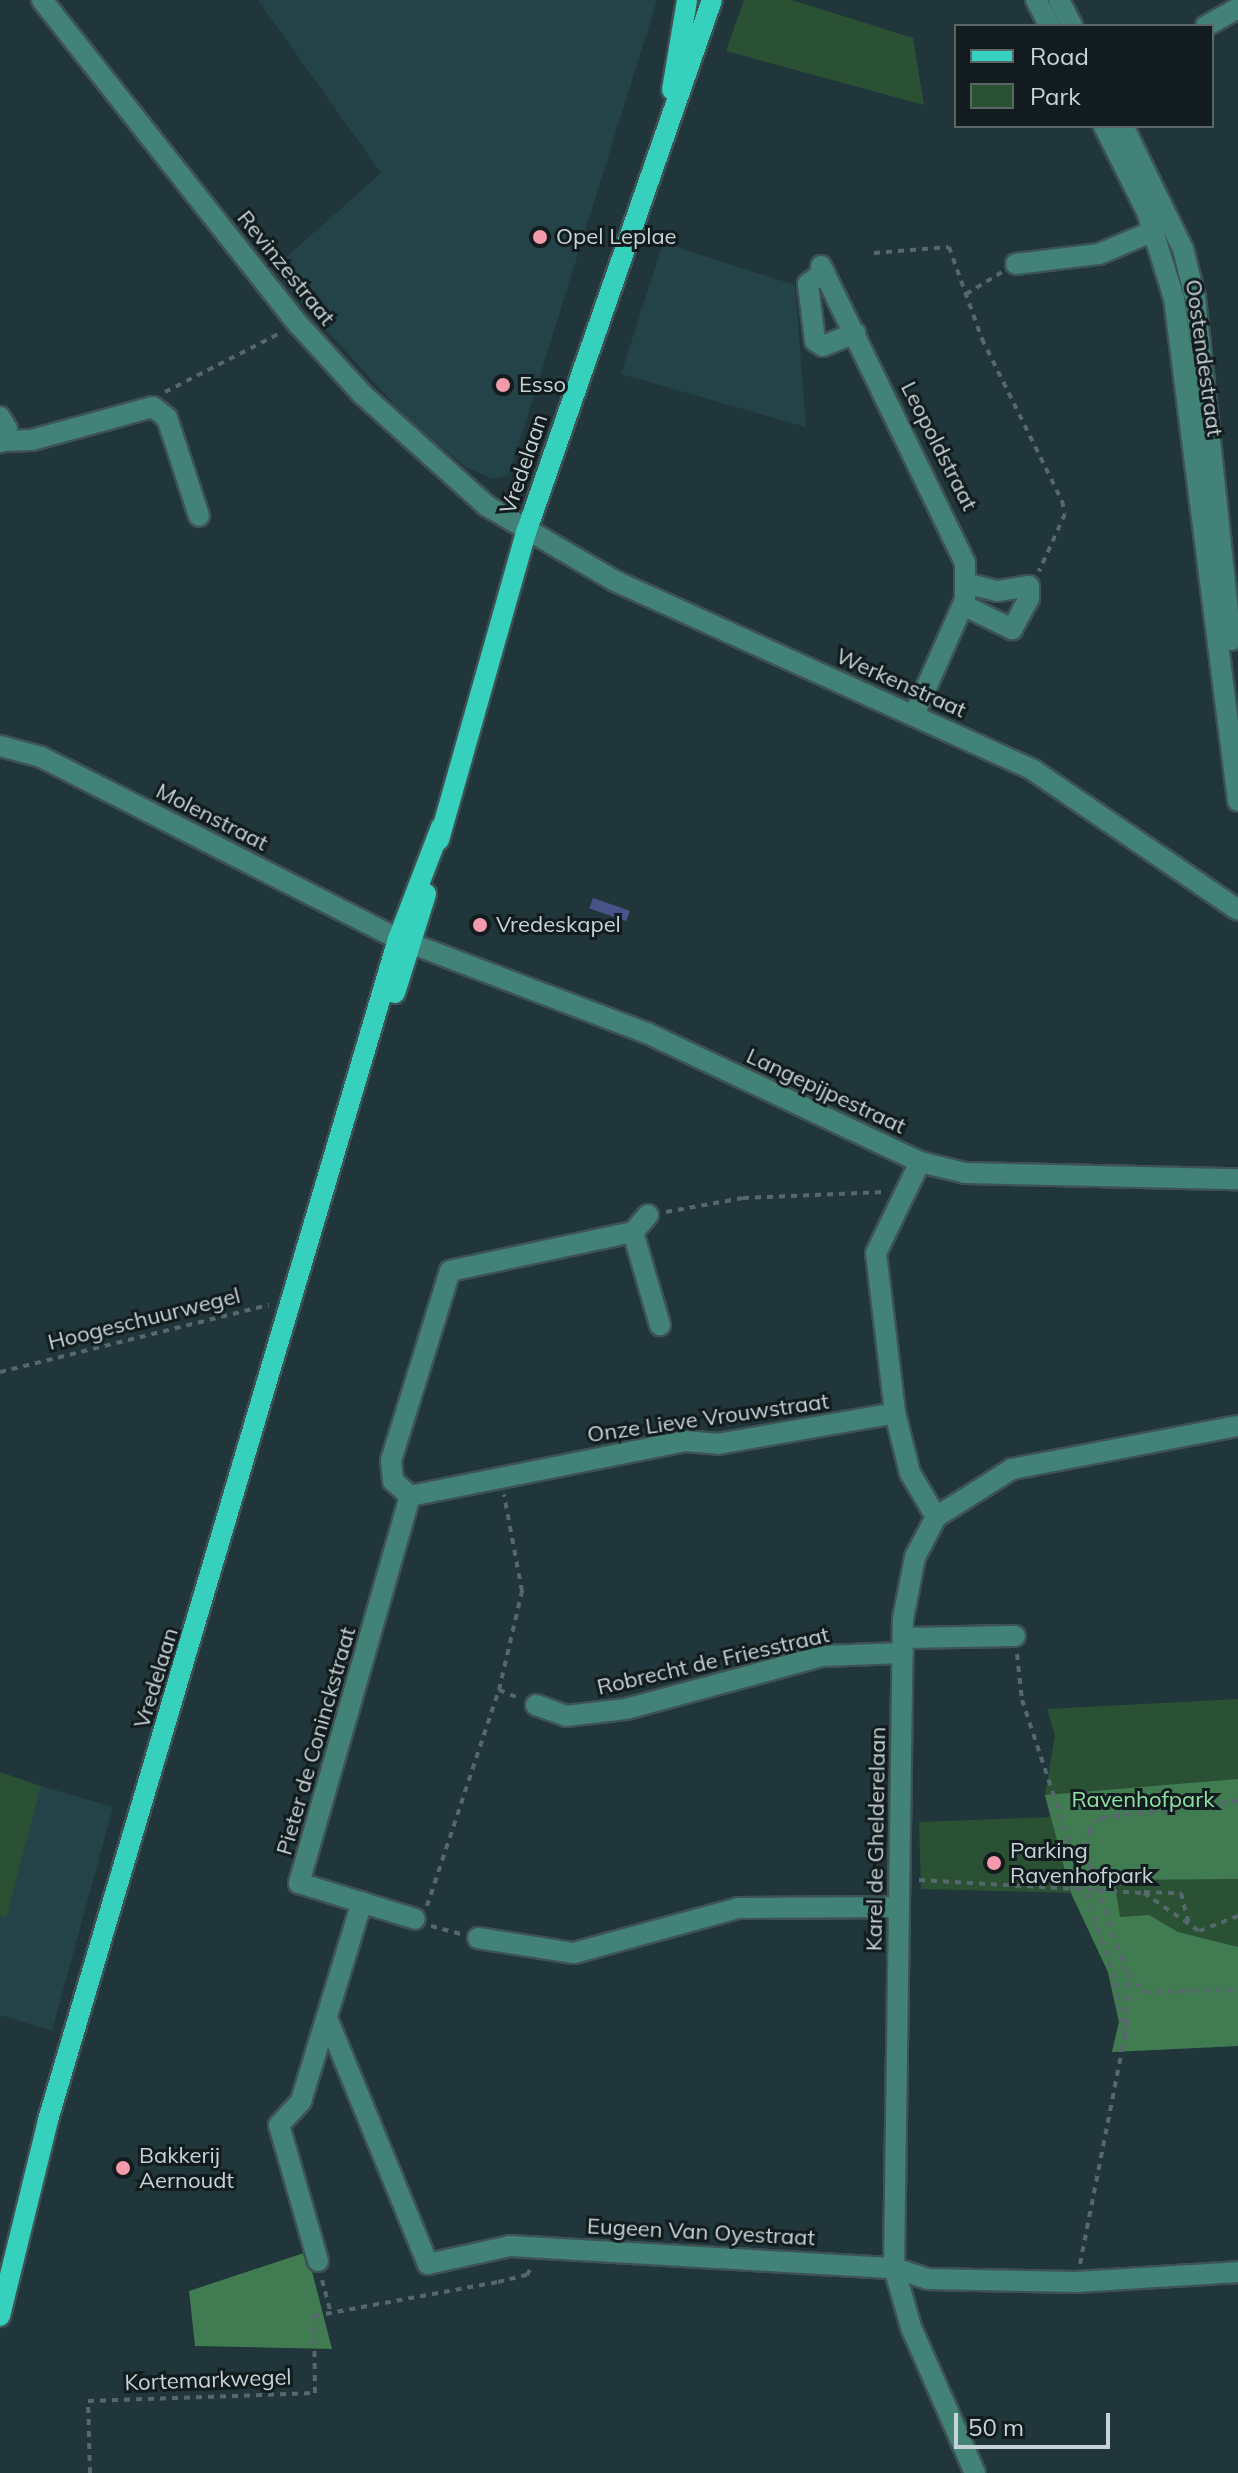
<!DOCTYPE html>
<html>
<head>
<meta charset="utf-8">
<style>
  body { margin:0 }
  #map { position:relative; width:1238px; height:2473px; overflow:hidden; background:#20363a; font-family:Mulish,sans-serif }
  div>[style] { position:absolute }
  .built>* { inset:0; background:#244349 }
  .green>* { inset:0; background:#2b5135 }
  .forest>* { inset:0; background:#417b51 }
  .water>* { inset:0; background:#48538a; transform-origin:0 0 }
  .path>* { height:4px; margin-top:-2px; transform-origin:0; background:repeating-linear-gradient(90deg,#55686c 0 6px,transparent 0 12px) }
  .roads { filter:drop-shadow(2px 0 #3e5256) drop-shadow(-2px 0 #3e5256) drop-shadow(0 2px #3e5256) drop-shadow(0 -2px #3e5256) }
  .minor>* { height:20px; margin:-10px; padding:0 10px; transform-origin:10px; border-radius:10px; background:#428277 }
  .major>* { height:20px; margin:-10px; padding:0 10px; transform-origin:10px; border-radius:10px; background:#35d1bc }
  .dots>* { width:22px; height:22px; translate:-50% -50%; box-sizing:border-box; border:4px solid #121b1d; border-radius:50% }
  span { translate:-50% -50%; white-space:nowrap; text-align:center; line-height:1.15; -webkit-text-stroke:6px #121b1d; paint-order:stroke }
  .poi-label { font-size:22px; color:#c7d4d7 }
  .left { translate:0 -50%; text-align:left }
  .street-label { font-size:22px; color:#c7d4d7 }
  .park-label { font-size:22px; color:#8de2a2 }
  .legend { position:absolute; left:954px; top:24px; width:260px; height:104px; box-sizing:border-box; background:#121b1d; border:2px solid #5a6567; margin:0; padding:10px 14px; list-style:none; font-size:24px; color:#c7d4d7 }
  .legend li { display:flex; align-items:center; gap:16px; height:40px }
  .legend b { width:40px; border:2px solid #5a6567 }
  .scale { position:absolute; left:954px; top:2413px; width:156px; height:36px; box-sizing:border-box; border:4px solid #c7d4d7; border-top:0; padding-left:10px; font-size:24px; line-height:28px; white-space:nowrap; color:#c7d4d7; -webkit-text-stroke:6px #121b1d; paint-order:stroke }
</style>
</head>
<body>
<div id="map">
  <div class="built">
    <div style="clip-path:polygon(258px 0,657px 0,509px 475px,493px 479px,466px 467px,412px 424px,272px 270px,381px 173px)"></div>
    <div style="clip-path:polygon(663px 243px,795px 285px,806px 427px,621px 374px)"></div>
    <div style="clip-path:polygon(41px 1786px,113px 1807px,52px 2031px,0 2015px,0 1916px,6px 1917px)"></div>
  </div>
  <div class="green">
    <div style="clip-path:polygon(744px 0,792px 0,913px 38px,924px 105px,726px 51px)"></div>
    <div style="clip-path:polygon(1238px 1699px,1238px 2046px,1112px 2052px,1119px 2022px,1108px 1972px,1071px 1893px,921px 1889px,919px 1822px,1050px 1817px,1045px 1795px,1055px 1735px,1047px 1709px)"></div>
    <div style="clip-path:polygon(0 1772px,41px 1786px,6px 1918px,0 1916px)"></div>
  </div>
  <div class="forest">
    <div style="clip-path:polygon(1238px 1779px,1238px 1879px,1114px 1880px,1120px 1917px,1149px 1915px,1178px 1932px,1238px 1947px,1238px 2046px,1112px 2052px,1119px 2022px,1108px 1972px,1071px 1893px,1045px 1795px)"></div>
    <div style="clip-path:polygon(307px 2252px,332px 2349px,195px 2346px,189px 2291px)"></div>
  </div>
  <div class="water">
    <div style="left:593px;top:898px;width:39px;height:11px;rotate:19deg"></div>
  </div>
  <div class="path">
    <div style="left:874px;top:253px;width:75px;rotate:-4.6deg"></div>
    <div style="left:949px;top:247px;width:98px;rotate:70.3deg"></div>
    <div style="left:982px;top:339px;width:181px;rotate:63.7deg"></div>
    <div style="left:1062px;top:501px;width:13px;rotate:77deg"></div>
    <div style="left:1065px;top:514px;width:63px;rotate:114.5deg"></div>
    <div style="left:966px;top:294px;width:42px;rotate:-31.4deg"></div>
    <div style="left:165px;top:392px;width:131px;rotate:-27.1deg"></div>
    <div style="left:666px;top:1212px;width:78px;rotate:-10.3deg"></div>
    <div style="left:743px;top:1198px;width:141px;rotate:-2.4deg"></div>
    <div style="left:0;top:1372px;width:277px;rotate:-14deg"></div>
    <div style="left:1017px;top:1654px;width:46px;rotate:83.8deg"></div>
    <div style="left:1022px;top:1700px;width:297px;rotate:71.6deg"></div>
    <div style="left:1116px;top:1982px;width:55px;rotate:80.5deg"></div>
    <div style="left:499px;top:1690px;width:22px;rotate:22deg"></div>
    <div style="left:1238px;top:1801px;width:139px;rotate:173deg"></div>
    <div style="left:1100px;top:1818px;width:16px;rotate:133deg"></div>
    <div style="left:1089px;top:1830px;width:23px;rotate:97deg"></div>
    <div style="left:1086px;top:1853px;width:128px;rotate:71.3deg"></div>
    <div style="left:1127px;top:1974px;width:24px;rotate:48deg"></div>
    <div style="left:1143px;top:1992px;width:95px;rotate:-1.2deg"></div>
    <div style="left:919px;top:1880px;width:225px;rotate:3.3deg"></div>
    <div style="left:1144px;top:1893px;width:67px;rotate:34.6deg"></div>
    <div style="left:1199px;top:1931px;width:42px;rotate:-21deg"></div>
    <div style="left:1144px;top:1892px;width:37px;rotate:2deg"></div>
    <div style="left:1181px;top:1893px;width:33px;rotate:76deg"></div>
    <div style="left:427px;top:1906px;width:228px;rotate:-71.6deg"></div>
    <div style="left:499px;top:1690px;width:102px;rotate:-76.9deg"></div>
    <div style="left:522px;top:1591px;width:98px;rotate:-100.6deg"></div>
    <div style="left:431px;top:1926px;width:31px;rotate:15deg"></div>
    <div style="left:1080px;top:2264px;width:244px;rotate:-78.9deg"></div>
    <div style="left:1127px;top:2025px;width:51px;rotate:-90deg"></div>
    <div style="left:322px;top:2280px;width:34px;rotate:75deg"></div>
    <div style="left:90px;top:2473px;width:72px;rotate:-91.6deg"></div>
    <div style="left:88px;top:2401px;width:227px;rotate:-2deg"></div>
    <div style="left:315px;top:2393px;width:77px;rotate:-90.7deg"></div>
    <div style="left:314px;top:2316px;width:187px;rotate:-10.5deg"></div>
    <div style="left:498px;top:2282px;width:30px;rotate:-14deg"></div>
    <div style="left:527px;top:2275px;width:10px;rotate:-61deg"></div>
  </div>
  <div class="roads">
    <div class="minor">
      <div style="left:42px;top:0;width:414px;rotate:51.7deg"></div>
      <div style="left:299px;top:325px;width:92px;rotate:47.6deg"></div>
      <div style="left:361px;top:393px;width:169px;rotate:41.9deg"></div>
      <div style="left:487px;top:506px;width:148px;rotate:30.4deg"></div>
      <div style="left:615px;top:581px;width:459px;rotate:24.3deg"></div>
      <div style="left:1033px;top:770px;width:248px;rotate:34.3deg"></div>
      <div style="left:1036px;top:0;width:30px;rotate:62deg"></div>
      <div style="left:1059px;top:0;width:29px;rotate:63deg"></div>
      <div style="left:1206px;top:26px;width:37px;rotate:-29deg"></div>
      <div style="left:1104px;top:126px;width:96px;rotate:63.4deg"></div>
      <div style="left:1147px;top:212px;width:90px;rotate:72.6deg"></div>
      <div style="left:1174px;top:298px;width:507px;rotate:82.75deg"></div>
      <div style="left:1123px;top:126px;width:137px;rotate:64deg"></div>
      <div style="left:1183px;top:249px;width:49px;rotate:76deg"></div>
      <div style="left:1195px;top:297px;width:345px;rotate:84deg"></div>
      <div style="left:1016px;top:264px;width:84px;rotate:-6.9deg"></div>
      <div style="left:1099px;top:254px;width:60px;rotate:-22.7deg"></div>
      <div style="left:821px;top:266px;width:330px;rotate:64.1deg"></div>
      <div style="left:965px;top:563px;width:37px;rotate:90deg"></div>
      <div style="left:965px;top:600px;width:126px;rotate:113.9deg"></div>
      <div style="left:824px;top:272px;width:20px;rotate:143deg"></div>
      <div style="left:808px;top:284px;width:57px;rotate:83deg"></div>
      <div style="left:815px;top:341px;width:9px;rotate:32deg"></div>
      <div style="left:823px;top:346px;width:35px;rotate:-22deg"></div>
      <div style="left:0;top:417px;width:14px;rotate:60deg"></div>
      <div style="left:7px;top:429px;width:15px;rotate:118deg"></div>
      <div style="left:1px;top:441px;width:31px;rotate:-2deg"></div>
      <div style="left:32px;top:440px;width:125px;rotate:-15.3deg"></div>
      <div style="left:153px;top:407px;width:18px;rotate:38deg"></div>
      <div style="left:167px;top:418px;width:103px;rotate:71.9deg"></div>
      <div style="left:963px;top:605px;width:55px;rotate:26.1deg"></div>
      <div style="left:1012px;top:629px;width:35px;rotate:-61deg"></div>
      <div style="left:1029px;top:598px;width:12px;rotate:-90deg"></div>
      <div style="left:1029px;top:586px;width:32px;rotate:171deg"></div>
      <div style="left:997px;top:591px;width:29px;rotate:-166deg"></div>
      <div style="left:0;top:746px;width:42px;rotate:15deg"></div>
      <div style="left:41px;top:757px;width:401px;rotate:27deg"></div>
      <div style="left:415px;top:945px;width:248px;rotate:20.8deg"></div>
      <div style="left:647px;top:1033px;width:302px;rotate:25.3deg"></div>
      <div style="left:920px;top:1162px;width:46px;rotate:13.7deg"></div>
      <div style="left:965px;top:1173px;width:273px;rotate:1.3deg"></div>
      <div style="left:920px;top:1162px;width:101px;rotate:115.8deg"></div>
      <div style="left:876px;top:1253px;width:161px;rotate:83.2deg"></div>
      <div style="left:895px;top:1413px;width:62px;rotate:76deg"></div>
      <div style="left:910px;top:1473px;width:51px;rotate:59.4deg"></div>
      <div style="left:648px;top:1215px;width:23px;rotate:131deg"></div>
      <div style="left:633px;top:1232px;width:187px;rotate:168deg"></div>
      <div style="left:450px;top:1271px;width:199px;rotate:107.3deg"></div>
      <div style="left:391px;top:1461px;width:20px;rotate:84deg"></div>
      <div style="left:393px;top:1481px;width:23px;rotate:41deg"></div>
      <div style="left:410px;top:1496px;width:280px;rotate:-11.3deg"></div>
      <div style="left:685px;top:1441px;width:33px;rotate:5deg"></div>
      <div style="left:718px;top:1444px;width:180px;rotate:-9.9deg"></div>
      <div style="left:633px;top:1232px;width:97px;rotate:73.8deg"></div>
      <div style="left:410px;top:1496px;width:403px;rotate:106deg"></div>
      <div style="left:299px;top:1883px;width:121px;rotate:17.2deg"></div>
      <div style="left:903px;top:1638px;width:112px;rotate:-1deg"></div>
      <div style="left:536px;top:1705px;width:32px;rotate:20deg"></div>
      <div style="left:566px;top:1716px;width:60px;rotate:-6.7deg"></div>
      <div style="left:626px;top:1709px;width:204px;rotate:-15.1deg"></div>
      <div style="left:823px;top:1656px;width:80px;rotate:-2.1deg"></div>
      <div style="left:478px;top:1938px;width:97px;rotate:8.9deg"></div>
      <div style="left:574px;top:1953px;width:170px;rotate:-15.3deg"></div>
      <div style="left:738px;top:1908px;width:161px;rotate:-0.4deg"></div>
      <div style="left:327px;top:2018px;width:266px;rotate:67.7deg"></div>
      <div style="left:428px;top:2264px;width:84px;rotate:-12.4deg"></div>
      <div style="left:510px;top:2246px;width:385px;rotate:3.3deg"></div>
      <div style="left:894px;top:2268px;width:35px;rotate:18deg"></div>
      <div style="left:927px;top:2279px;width:149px;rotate:1.2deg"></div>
      <div style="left:1076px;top:2282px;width:162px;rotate:-3.5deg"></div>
      <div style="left:318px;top:2261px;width:141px;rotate:-106deg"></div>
      <div style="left:279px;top:2125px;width:33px;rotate:-47deg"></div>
      <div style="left:301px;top:2101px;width:208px;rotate:-73deg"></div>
      <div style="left:975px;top:2473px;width:159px;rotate:-113.7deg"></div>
      <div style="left:911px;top:2327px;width:61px;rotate:-106.1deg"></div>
      <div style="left:894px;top:2268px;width:649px;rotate:-89.21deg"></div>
      <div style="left:903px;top:1619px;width:63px;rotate:-79deg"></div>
      <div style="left:915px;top:1557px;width:45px;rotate:-62.3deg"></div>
      <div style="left:936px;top:1517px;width:90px;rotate:-32.3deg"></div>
      <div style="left:1012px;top:1469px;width:230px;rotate:-10.8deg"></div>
    </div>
    <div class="major">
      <div style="left:672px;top:90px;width:91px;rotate:-80.5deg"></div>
      <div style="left:439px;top:840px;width:322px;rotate:-74.2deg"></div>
      <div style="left:527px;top:530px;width:561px;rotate:-70.76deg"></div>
      <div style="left:395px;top:993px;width:104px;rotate:-72.6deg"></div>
      <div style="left:0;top:2316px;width:202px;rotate:-76.2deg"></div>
      <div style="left:48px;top:2120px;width:1232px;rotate:-73.49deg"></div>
      <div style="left:398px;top:939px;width:120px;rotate:-69deg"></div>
    </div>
  </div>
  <div class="dots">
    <div style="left:540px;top:237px;background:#f39aac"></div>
    <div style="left:503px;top:385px;background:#f39aac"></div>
    <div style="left:480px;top:925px;background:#f39aac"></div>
    <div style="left:994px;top:1863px;background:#f39aac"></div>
    <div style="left:123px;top:2168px;background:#f39aac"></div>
  </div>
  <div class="poi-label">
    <span class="left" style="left:556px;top:237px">Opel Leplae</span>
    <span class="left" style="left:519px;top:385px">Esso</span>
    <span class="left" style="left:496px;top:925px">Vredeskapel</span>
    <span class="left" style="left:1010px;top:1863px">Parking<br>Ravenhofpark</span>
    <span class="left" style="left:139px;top:2168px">Bakkerij<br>Aernoudt</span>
  </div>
  <div class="street-label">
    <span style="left:286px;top:268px;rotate:51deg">Revinzestraat</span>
    <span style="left:1204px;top:358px;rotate:82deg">Oostendestraat</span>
    <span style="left:939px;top:446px;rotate:63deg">Leopoldstraat</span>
    <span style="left:524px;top:464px;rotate:-71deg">Vredelaan</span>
    <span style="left:901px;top:683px;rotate:24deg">Werkenstraat</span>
    <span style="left:212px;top:817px;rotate:27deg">Molenstraat</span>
    <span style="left:826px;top:1091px;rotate:25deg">Langepijpestraat</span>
    <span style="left:144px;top:1319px;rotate:-14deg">Hoogeschuurwegel</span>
    <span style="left:708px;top:1418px;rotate:-8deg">Onze Lieve Vrouwstraat</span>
    <span style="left:713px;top:1661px;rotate:-13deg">Robrecht de Friesstraat</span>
    <span style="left:156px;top:1678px;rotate:-73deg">Vredelaan</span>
    <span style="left:316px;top:1741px;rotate:-74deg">Pieter de Coninckstraat</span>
    <span style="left:876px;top:1839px;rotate:-89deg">Karel de Ghelderelaan</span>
    <span style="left:701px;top:2232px;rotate:3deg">Eugeen Van Oyestraat</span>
    <span style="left:208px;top:2380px;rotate:-2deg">Kortemarkwegel</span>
  </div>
  <div class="park-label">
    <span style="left:1143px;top:1800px">Ravenhofpark</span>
  </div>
  <ul class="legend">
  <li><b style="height:10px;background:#35d1bc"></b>Road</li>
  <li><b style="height:22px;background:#2b5135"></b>Park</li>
  </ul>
  <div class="scale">50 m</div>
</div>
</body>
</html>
